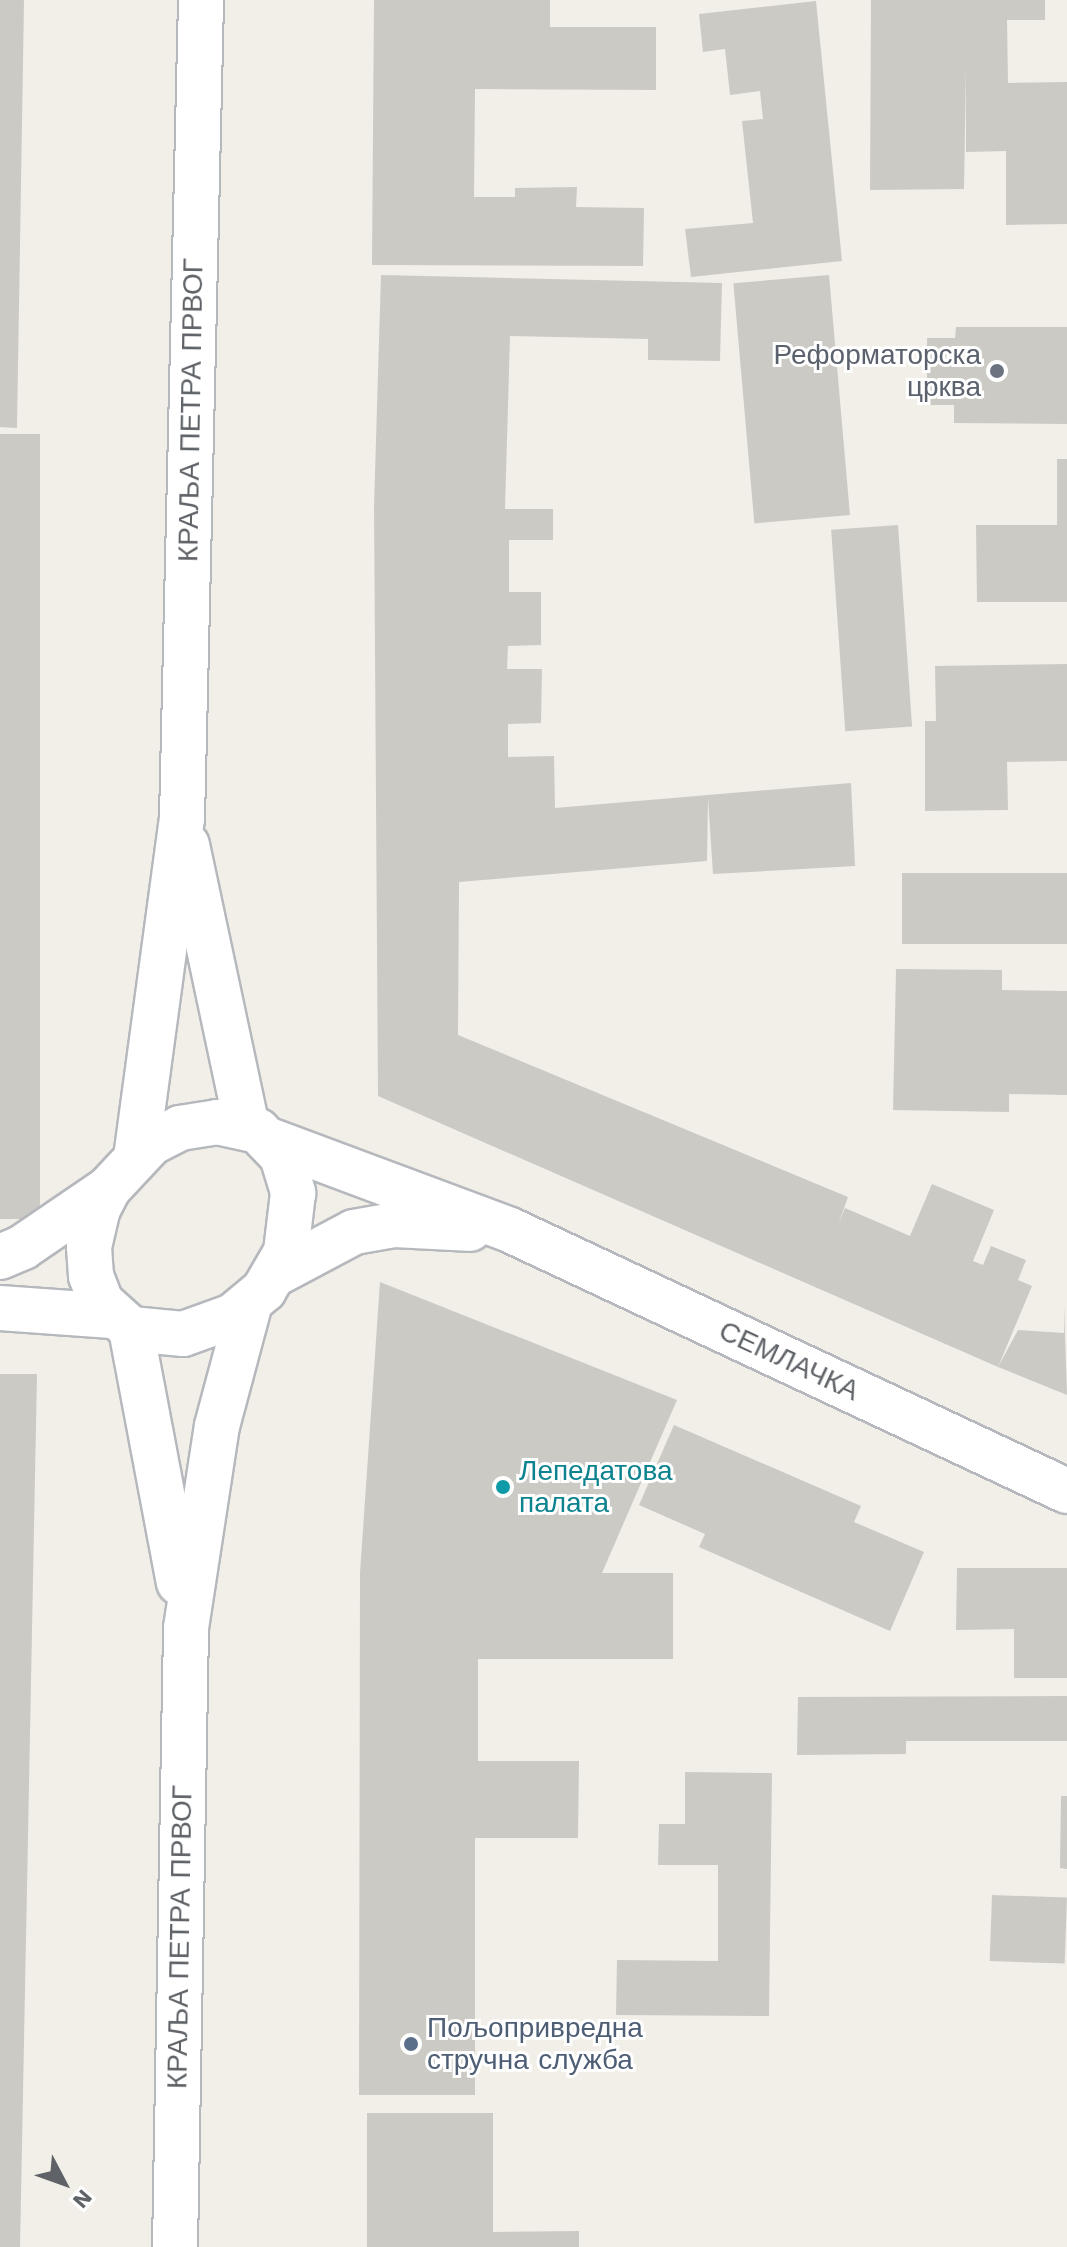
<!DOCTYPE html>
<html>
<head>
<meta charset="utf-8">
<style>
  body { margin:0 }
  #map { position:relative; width:1067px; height:2247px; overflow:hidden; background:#f1efe8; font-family:"Work Sans",sans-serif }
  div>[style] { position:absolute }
  .building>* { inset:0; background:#cccac5; transform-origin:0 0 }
  .roads { filter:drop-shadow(2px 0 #b5b8bc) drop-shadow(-2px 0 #b5b8bc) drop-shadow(0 2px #b5b8bc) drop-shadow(0 -2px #b5b8bc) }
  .street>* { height:44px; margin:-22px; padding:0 22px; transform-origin:22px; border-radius:22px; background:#fff }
  .secondary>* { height:44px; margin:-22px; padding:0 22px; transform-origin:22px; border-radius:22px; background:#fff }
  .dots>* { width:22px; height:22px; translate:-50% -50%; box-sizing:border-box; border:4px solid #fff; border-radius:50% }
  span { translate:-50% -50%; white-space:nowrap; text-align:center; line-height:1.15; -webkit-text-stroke:6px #fff; paint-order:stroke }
  .worship-label { font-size:28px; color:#5b616d }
  .right { translate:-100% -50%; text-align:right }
  .street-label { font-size:28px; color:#5f6368 }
  .culture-label { font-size:28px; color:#0d838f }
  .left { translate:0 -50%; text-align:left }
  .service-label { font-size:28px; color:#4e5e75 }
  .north { position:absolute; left:24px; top:2143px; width:80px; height:80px; -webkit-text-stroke:6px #fff; paint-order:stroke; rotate:131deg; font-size:22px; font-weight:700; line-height:32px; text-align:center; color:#5f6368 }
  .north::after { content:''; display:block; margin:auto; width:28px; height:36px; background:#5f6368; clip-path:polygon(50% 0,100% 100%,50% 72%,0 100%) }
</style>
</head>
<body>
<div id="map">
  <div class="building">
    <div style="clip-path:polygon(0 0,24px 0,17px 428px,0 427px)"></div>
    <div style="clip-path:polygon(374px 0,550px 0,550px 27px,656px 27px,656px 90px,475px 89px,474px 197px,515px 197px,515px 188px,577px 187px,576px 207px,644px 208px,643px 266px,372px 265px)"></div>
    <div style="clip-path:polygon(871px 0,1045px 0,1045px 20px,1007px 20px,1008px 83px,1067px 82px,1067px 224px,1006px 225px,1006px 151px,966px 152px,966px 67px,964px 189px,870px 190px)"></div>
    <div style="clip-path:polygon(816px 1px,842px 261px,691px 277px,685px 229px,753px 223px,742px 121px,763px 119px,760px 91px,730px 95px,725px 49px,703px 52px,699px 14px)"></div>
    <div style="clip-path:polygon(381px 275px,722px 283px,720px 361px,648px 360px,648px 339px,510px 336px,505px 509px,553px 509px,553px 540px,509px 540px,509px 592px,541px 592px,541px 645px,508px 646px,507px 669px,542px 669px,541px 723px,508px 724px,508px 757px,554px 756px,555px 808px,851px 783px,855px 866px,713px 874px,708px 798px,707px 861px,459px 882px,458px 1035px,848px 1197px,838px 1225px,845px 1208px,910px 1236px,932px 1184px,994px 1210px,973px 1261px,983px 1265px,991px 1246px,1026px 1260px,1018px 1280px,1032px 1286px,998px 1367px,378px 1096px,374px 506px)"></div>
    <div style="left:829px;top:275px;width:241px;height:96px;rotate:85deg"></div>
    <div style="clip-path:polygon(956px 327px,1067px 327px,1067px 424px,954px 423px,954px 405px,927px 405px,927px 338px,955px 338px)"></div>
    <div style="left:0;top:434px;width:40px;height:785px"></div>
    <div style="clip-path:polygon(1057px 459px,1067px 459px,1067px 602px,977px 602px,976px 525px,1057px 525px)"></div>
    <div style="left:898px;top:525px;width:202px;height:67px;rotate:86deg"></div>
    <div style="clip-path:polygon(1067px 664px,1067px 761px,1007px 762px,1008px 810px,925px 811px,925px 721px,936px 721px,935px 666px)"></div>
    <div style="left:1067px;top:873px;width:71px;height:165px;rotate:90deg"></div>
    <div style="clip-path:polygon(896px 969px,1002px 970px,1002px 990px,1067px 991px,1067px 1095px,1009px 1094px,1009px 1112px,893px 1110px)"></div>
    <div style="clip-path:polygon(380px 1282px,677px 1400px,602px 1573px,673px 1573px,673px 1659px,478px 1659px,478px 1761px,579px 1761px,578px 1838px,475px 1838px,475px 2095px,359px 2095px,360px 1573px)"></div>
    <div style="clip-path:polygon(1064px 1305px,1067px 1395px,998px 1367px,1018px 1330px,1064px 1333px)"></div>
    <div style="clip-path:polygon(0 1374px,37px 1374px,20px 2247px,0 2247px)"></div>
    <div style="clip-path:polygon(674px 1425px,861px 1506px,854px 1522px,924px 1552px,890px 1631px,699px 1547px,705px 1534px,639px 1505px)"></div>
    <div style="clip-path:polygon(957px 1568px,1067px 1568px,1067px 1678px,1014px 1678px,1014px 1629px,956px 1630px)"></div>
    <div style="clip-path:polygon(1067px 1696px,1067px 1741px,906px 1741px,906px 1754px,797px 1755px,798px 1697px)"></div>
    <div style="clip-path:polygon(685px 1772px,772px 1773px,769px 2016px,616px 2015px,617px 1960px,718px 1961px,718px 1865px,658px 1865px,659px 1824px,685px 1824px)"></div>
    <div style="clip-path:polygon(1061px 1796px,1067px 1796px,1067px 1869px,1060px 1868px)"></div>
    <div style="left:992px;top:1895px;width:75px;height:66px;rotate:2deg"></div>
    <div style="clip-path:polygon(367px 2113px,493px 2113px,493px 2232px,579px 2231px,579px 2247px,367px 2247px)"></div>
  </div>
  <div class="roads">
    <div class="street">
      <div style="left:187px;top:845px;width:289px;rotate:78deg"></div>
      <div style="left:136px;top:1158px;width:342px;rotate:-82.3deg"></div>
      <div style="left:182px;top:819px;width:819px;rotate:-88.67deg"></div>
    </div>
    <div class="secondary">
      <div style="left:217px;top:1122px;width:42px;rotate:12.4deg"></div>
      <div style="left:258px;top:1131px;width:35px;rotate:46deg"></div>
      <div style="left:282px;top:1156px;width:39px;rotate:73deg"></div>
      <div style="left:293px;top:1193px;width:59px;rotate:96.8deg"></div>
      <div style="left:286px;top:1252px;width:44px;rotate:120.1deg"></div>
      <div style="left:264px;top:1290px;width:40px;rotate:140deg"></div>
      <div style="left:233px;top:1316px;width:53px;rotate:160.2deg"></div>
      <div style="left:183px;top:1334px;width:52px;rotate:-174.5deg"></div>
      <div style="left:131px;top:1329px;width:40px;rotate:-138deg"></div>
      <div style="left:101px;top:1302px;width:28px;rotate:-111deg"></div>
      <div style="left:91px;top:1276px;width:29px;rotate:-94deg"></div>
      <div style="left:89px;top:1247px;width:39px;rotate:-77deg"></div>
      <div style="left:98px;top:1209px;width:22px;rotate:-63deg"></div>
      <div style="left:108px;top:1189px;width:63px;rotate:-46.9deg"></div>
      <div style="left:151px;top:1143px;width:33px;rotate:-27deg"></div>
      <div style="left:180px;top:1128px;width:37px;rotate:-9deg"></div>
      <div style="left:272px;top:1141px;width:254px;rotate:20.5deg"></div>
      <div style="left:510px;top:1230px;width:615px;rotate:25.11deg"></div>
      <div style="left:0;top:1257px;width:25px;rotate:-23deg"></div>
      <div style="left:23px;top:1247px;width:103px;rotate:-34.3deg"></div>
      <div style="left:275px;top:1274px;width:89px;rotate:-28deg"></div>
      <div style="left:354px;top:1232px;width:39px;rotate:-10deg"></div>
      <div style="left:392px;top:1225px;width:78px;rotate:2.9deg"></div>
      <div style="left:0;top:1308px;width:112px;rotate:4.1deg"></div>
      <div style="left:131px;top:1329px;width:258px;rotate:79.3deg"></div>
      <div style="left:175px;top:2247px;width:619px;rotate:-88.98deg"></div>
      <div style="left:186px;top:1628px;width:204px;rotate:-81.3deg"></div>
      <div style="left:217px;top:1426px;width:127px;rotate:-75deg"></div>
    </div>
  </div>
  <div class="dots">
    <div style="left:997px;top:371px;background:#6b7280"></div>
    <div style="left:503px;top:1487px;background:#0f9aa8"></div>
    <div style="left:411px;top:2044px;background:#5c6f8a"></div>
  </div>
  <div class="worship-label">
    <span class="right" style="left:981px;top:371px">Реформаторска<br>црква</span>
  </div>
  <div class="street-label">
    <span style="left:191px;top:410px;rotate:-89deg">КРАЉА ПЕТРА ПРВОГ</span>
    <span style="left:789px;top:1361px;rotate:25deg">СЕМЛАЧКА</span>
    <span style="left:180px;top:1937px;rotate:-89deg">КРАЉА ПЕТРА ПРВОГ</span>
  </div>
  <div class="culture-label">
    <span class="left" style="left:519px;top:1487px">Лепедатова<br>палата</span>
  </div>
  <div class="service-label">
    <span class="left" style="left:427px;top:2044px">Пољопривредна<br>стручна служба</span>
  </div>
  <div class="north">N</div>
</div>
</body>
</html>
